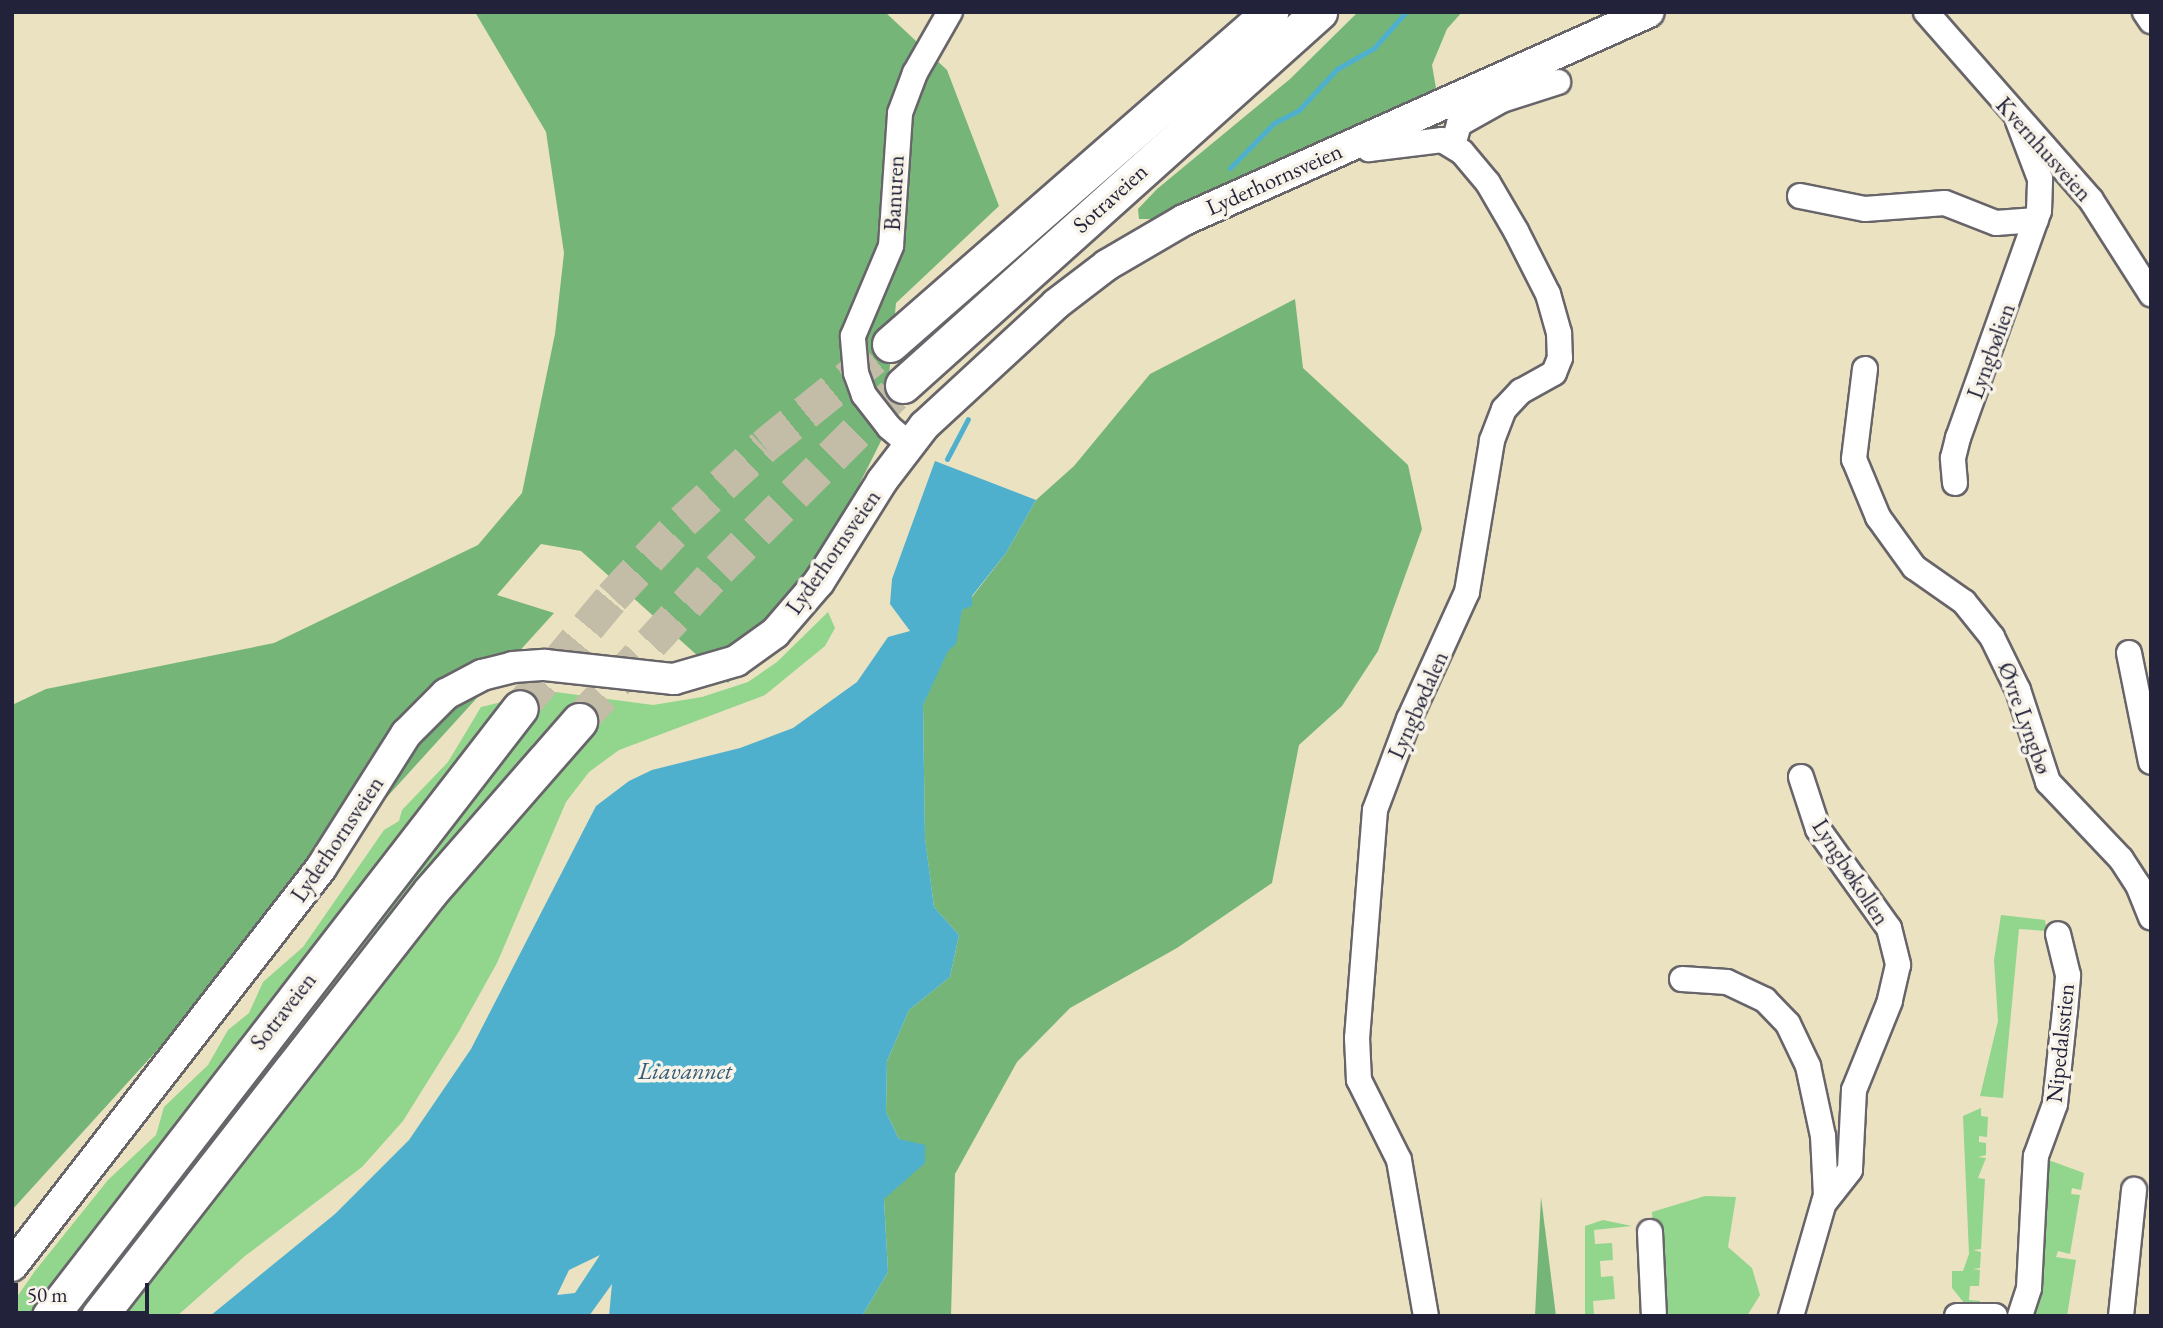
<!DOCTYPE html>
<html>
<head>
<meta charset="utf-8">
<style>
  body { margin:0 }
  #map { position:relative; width:2163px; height:1328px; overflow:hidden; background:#ebe2c1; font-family:"EB Garamond",serif }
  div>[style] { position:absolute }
  .green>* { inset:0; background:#92d58c }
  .forest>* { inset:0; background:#75b678 }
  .water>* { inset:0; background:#4fb0ce }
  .stream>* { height:5px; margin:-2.5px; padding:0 2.5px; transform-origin:2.5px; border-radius:2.5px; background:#4fb0ce }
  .highway-tunnel>* { height:35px; margin-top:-17.5px; transform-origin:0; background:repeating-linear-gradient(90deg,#c3bca6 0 35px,transparent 0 53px) }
  .roads { filter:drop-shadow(2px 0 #68656a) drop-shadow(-2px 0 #68656a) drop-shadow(0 2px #68656a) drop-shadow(0 -2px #68656a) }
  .minor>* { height:24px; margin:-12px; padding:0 12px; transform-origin:12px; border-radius:12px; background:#fff }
  .major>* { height:30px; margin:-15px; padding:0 15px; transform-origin:15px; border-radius:15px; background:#fff }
  .highway>* { height:35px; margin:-17.5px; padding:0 17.5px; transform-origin:17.5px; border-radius:17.5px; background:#fff }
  span { translate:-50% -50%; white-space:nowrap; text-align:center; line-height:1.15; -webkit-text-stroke:7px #f7f3e8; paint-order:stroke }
  .street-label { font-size:23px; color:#22223b }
  .water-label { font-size:24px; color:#345b76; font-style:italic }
  .frame { position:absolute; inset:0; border:14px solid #22223b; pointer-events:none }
  .scale { position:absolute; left:14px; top:1283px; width:135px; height:32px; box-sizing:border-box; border:4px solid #22223b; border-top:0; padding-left:9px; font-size:21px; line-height:24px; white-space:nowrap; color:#22223b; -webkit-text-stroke:5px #f7f3e8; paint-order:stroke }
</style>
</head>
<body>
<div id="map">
  <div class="green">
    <div style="clip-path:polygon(828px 612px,835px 628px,825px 646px,765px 695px,619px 750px,589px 772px,566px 802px,497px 963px,458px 1033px,403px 1121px,362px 1167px,245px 1256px,177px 1316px,119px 1316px,358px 960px,84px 1316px,66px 1316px,523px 730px,336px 918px,30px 1316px,12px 1316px,12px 1304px,35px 1271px,108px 1180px,156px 1135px,164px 1107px,208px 1065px,228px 1030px,249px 1013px,263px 982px,303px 947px,384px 830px,399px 821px,402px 810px,448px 762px,481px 707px,548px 691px,653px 705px,702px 697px,748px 682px,777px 662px)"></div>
    <div style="clip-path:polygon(2001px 915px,2045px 920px,2047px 931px,2019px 929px,2003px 1098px,1980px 1096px,1998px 1021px,1994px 960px)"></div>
    <div style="clip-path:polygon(1981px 1108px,1981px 1116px,1988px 1117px,1987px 1137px,1979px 1136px,1979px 1142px,1986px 1143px,1986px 1155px,1978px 1157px,1986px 1158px,1978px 1178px,1985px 1179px,1981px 1249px,1973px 1250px,1981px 1252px,1980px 1268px,1973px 1269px,1980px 1270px,1979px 1286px,1970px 1286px,1969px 1300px,1980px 1301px,1979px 1307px,1969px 1309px,1952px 1288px,1952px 1271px,1963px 1271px,1969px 1254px,1963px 1116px)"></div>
    <div style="clip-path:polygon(2043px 1158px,2084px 1173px,2081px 1190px,2072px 1188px,2071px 1194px,2080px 1195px,2070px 1254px,2058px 1251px,2056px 1257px,2076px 1260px,2067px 1316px,2035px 1316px)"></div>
    <div style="clip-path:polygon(1705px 1196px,1736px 1197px,1728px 1247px,1752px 1268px,1760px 1295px,1747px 1316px,1660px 1316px,1652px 1212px)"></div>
    <div style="clip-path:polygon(1603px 1220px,1632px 1226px,1594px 1230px,1595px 1244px,1612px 1243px,1613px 1260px,1600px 1261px,1601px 1277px,1613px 1276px,1615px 1299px,1593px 1301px,1594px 1316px,1585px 1316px,1585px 1226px)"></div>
  </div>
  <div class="forest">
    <div style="clip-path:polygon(475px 12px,885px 12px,947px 70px,999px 206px,896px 303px,883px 437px,807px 589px,728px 683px,581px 551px,541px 544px,497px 595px,554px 613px,12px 1210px,12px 705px,46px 689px,274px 643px,478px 545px,522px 493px,555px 334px,564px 253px,546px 132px)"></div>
    <div style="clip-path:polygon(1358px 12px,1462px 12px,1447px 29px,1432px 65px,1437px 94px,1229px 181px,1152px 219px,1139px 219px,1138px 209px,1157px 189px,1290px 79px)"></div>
    <div style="clip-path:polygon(1295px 299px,1303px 368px,1408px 465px,1422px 529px,1378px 651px,1342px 706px,1299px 745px,1272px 883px,1177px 948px,1070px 1008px,1017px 1062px,955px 1174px,951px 1316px,862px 1316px,888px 1272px,884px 1199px,899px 1139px,886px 1112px,887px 1061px,909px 1010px,950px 977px,959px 935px,934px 907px,925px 839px,923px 705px,962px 610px,1006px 553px,1036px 500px,1074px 466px,1150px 374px)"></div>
    <div style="clip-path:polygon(1541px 1197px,1556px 1316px,1535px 1316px)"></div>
  </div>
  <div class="water">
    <div style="clip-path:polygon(evenodd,935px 461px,1036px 500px,1006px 553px,972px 596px,972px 606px,962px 610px,956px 644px,948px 651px,923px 705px,925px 838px,934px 907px,959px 935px,950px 977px,909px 1010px,887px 1061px,886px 1112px,899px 1139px,925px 1145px,925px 1163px,884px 1199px,888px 1272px,862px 1316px,609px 1316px,612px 1284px,589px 1316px,210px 1316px,335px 1214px,409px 1140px,471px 1049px,596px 806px,629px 781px,652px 770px,740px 748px,793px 728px,857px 682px,888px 637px,910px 631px,890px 604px,892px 579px,935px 461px,600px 1255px,575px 1293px,557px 1295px,569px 1270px,600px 1255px)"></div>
  </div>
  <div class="stream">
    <div style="left:1230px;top:168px;width:63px;rotate:-45.6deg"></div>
    <div style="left:1274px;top:123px;width:28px;rotate:-27deg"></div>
    <div style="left:1299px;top:110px;width:56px;rotate:-47.2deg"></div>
    <div style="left:1337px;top:69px;width:43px;rotate:-29.6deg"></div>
    <div style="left:1374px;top:48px;width:48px;rotate:-48.4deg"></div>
    <div style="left:947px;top:459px;width:45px;rotate:-62.3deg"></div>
  </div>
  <div class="highway-tunnel">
    <div style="left:520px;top:708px;width:144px;rotate:-50.3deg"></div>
    <div style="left:612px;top:597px;width:104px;rotate:-46.9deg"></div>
    <div style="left:683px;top:521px;width:110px;rotate:-42.8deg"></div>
    <div style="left:764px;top:446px;width:162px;rotate:-39deg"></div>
    <div style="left:579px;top:721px;width:207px;rotate:-47.4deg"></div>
    <div style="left:719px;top:569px;width:260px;rotate:-45deg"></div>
  </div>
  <div class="roads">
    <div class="minor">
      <div style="left:1926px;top:12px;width:250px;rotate:48.7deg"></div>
      <div style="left:2091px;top:200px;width:112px;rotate:57.4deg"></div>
      <div style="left:2145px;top:12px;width:11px;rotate:56deg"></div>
      <div style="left:1502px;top:100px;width:59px;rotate:-17.8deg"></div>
      <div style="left:1363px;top:139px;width:12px;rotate:59deg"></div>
      <div style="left:1369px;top:149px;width:74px;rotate:-7deg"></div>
      <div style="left:1442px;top:140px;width:23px;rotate:31deg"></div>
      <div style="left:1462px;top:152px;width:40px;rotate:50deg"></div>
      <div style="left:1488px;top:183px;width:56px;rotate:59.7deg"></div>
      <div style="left:1516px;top:231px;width:71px;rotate:63.1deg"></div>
      <div style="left:1548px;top:294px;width:41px;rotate:74.2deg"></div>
      <div style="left:1559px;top:333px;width:25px;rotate:88deg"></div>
      <div style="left:1560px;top:358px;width:16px;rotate:112deg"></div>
      <div style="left:1554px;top:373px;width:38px;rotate:151deg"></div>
      <div style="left:1521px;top:391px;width:25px;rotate:133deg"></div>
      <div style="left:1504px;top:409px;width:34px;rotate:111deg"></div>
      <div style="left:1492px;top:441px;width:153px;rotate:99.4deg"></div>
      <div style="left:1467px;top:592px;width:140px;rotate:114.5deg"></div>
      <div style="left:1409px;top:719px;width:97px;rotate:110.5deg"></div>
      <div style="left:1375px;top:810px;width:229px;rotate:94.5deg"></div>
      <div style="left:1357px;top:1038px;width:42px;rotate:87.3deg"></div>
      <div style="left:1359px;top:1080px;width:89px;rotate:63.4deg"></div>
      <div style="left:1399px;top:1160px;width:158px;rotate:80.2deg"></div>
      <div style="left:1453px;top:145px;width:22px;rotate:-74deg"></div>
      <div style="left:1459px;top:124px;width:49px;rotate:-29.2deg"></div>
      <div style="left:1502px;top:100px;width:21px;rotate:-109deg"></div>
      <div style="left:1800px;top:196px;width:66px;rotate:11.3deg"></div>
      <div style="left:1865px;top:209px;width:80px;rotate:-4.3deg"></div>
      <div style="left:1945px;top:203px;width:55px;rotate:21.4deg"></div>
      <div style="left:1996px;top:223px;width:40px;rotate:-4.3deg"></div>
      <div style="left:1865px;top:369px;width:91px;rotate:97deg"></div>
      <div style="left:1854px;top:459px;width:63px;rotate:67.5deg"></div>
      <div style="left:1878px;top:517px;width:62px;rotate:54.2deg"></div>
      <div style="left:1914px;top:567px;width:61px;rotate:35deg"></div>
      <div style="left:1964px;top:602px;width:45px;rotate:51.3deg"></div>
      <div style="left:1992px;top:637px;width:59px;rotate:63.9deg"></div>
      <div style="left:2018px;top:690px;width:97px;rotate:71.9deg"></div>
      <div style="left:2048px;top:782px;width:106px;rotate:46.5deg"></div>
      <div style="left:2121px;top:859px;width:31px;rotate:57deg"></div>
      <div style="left:2138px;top:885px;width:35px;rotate:68deg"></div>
      <div style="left:909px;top:444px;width:26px;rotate:-140deg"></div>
      <div style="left:889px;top:427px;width:41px;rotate:-128deg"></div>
      <div style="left:864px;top:395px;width:23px;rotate:-110deg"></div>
      <div style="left:856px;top:373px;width:37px;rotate:-95deg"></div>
      <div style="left:853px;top:336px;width:98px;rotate:-67.1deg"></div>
      <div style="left:891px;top:246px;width:133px;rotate:-86.1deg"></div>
      <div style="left:900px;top:113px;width:43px;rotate:-69.4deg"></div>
      <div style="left:915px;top:73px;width:70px;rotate:-60.2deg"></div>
      <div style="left:1955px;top:483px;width:25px;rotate:-95deg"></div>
      <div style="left:1953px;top:458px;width:21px;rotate:-76deg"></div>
      <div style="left:1958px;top:438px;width:241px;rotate:-70.4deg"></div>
      <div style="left:2039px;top:211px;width:32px;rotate:-88deg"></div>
      <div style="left:2040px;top:179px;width:62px;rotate:-110.8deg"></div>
      <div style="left:2129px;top:653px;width:111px;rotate:78.6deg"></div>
      <div style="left:1801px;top:777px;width:55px;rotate:71.9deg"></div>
      <div style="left:1818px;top:829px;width:122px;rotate:54.4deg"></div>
      <div style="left:1889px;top:928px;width:38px;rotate:76deg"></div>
      <div style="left:1898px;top:965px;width:37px;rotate:103deg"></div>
      <div style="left:1890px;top:1001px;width:96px;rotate:112deg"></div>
      <div style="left:1854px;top:1090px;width:80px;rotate:92.9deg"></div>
      <div style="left:1850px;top:1170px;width:42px;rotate:128.2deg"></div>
      <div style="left:1682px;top:979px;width:45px;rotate:3.8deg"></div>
      <div style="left:1727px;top:982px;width:42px;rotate:25.3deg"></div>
      <div style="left:1765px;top:1000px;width:33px;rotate:46deg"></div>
      <div style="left:1788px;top:1024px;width:47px;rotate:64.5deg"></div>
      <div style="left:1808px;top:1066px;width:72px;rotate:77.9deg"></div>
      <div style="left:1823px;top:1136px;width:59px;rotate:87.1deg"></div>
      <div style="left:1826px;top:1195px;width:126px;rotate:106.1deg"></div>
      <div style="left:1650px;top:1232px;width:84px;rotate:87.3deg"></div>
      <div style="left:1957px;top:1316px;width:38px"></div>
      <div style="left:2020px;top:1316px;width:29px;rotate:-72deg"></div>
      <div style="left:2029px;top:1288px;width:132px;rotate:-87deg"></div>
      <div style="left:2036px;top:1156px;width:55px;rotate:-69.9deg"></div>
      <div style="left:2055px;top:1104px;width:94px;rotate:-83.9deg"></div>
      <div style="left:2065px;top:1011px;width:36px;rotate:-85deg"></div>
      <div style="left:2068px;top:975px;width:42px;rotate:-103.7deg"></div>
      <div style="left:2121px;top:1316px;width:127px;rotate:-84.1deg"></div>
    </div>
    <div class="major">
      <div style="left:12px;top:1266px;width:504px;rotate:-52.17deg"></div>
      <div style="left:321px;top:868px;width:159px;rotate:-57.6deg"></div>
      <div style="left:406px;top:734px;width:57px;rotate:-45deg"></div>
      <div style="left:446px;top:694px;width:41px;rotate:-27.8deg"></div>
      <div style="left:482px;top:675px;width:32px;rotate:-14deg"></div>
      <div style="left:513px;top:667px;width:32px;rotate:-4deg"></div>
      <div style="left:545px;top:665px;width:130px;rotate:6.2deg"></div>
      <div style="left:674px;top:679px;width:65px;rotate:-16.2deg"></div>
      <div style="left:736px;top:661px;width:48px;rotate:-35.7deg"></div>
      <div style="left:775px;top:633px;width:67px;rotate:-49.2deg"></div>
      <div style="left:819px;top:582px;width:119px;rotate:-58deg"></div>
      <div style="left:882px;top:481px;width:69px;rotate:-52.6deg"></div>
      <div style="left:924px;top:426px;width:180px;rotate:-42.7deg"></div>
      <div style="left:1056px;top:304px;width:64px;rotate:-37.4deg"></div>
      <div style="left:1107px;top:265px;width:89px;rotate:-30.3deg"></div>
      <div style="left:1184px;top:220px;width:509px;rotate:-24.1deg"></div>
    </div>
    <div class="highway">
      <div style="left:890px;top:344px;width:505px;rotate:-41.14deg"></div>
      <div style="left:903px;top:385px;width:559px;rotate:-41.88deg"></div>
      <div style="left:50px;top:1316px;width:768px;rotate:-52.3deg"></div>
      <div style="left:99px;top:1316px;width:538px;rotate:-52.02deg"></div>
      <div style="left:430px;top:892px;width:227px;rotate:-48.9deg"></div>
    </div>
  </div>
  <div class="street-label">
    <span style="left:2044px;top:149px;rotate:48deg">Kvernhusveien</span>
    <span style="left:1274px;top:179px;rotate:-24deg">Lyderhornsveien</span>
    <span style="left:894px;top:193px;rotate:-87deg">Banuren</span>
    <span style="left:1110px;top:198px;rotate:-42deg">Sotraveien</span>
    <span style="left:1991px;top:351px;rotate:-70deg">Lyngbølien</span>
    <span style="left:833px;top:552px;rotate:-55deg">Lyderhornsveien</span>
    <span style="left:1418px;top:705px;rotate:-66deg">Lyngbødalen</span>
    <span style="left:2025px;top:718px;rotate:70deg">Øvre Lyngbø</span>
    <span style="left:337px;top:839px;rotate:-56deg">Lyderhornsveien</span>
    <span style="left:1851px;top:872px;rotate:57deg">Lyngbøkollen</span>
    <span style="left:283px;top:1011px;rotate:-52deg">Sotraveien</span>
    <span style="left:2060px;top:1043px;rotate:-84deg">Nipedalsstien</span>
  </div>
  <div class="water-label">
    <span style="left:685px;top:1071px">Liavannet</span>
  </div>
  <div class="frame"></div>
  <div class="scale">50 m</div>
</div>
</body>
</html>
